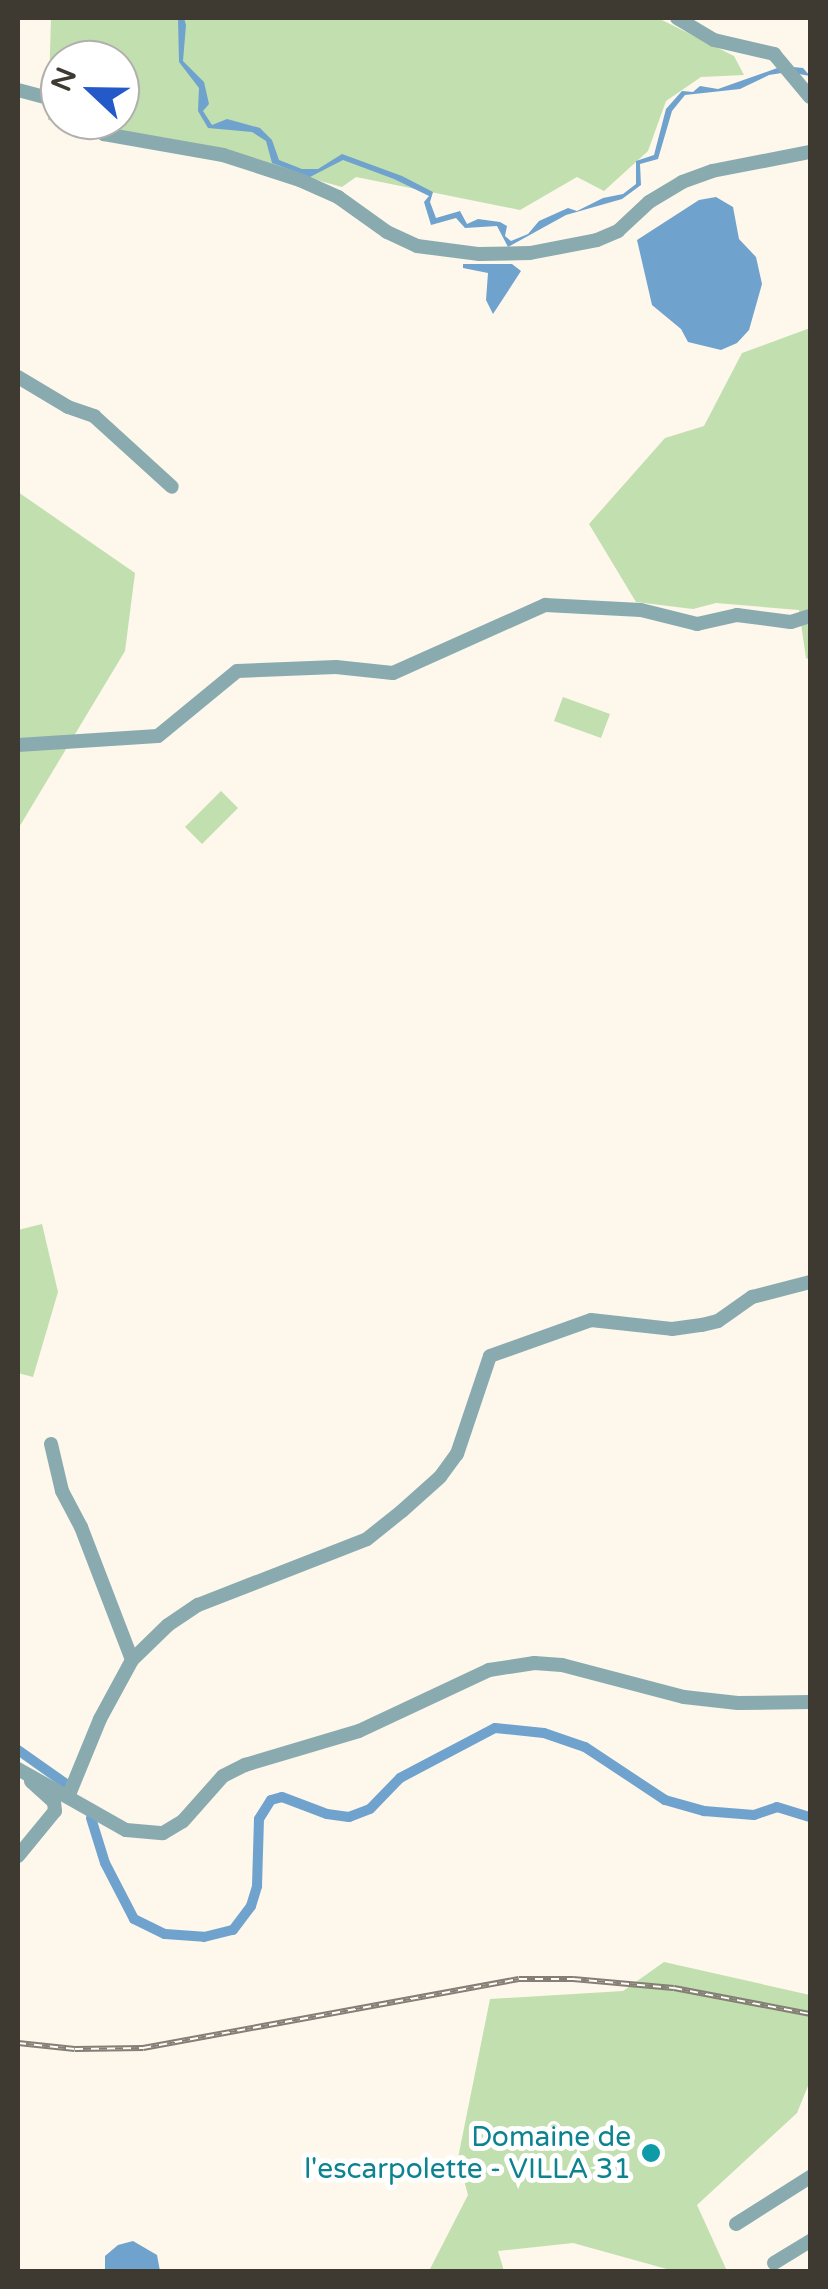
<!DOCTYPE html>
<html>
<head>
<meta charset="utf-8">
<style>
  body { margin:0 }
  #map { position:relative; width:828px; height:2289px; overflow:hidden; background:#fef7eb; font-family:"Varela Round",sans-serif }
  div>[style] { position:absolute }
  [style*='--x'] { left:calc(var(--x)*1px); top:calc(var(--y)*1px); width:calc(var(--w)*1px); rotate:calc(var(--a)*1deg) }
  .green>* { inset:0; background:#c2dfaf }
  .water>* { inset:0; background:#70a2ce }
  .canal>* { height:10px; margin:-5px; padding:0 5px; transform-origin:5px; border-radius:5px; background:#70a2ce }
  .minor>* { height:14px; margin:-7px; padding:0 7px; transform-origin:7px; border-radius:7px; background:#89abaf }
  .rail>* { height:6px; margin-top:-3px; transform-origin:0; background:repeating-linear-gradient(90deg,#fff 0 8px,#847e74 0 16px); box-sizing:border-box; border-block:2px solid #847e74 }
  .dots>* { width:28px; height:28px; translate:-50% -50%; box-sizing:border-box; border:5px solid #fff; border-radius:50% }
  span { translate:-50% -50%; white-space:nowrap; text-align:center; line-height:1.15; -webkit-text-stroke:10px #fff; paint-order:stroke }
  .culture-label { font-size:28px; color:#0d838f }
  .right { translate:-100% -50%; text-align:right }
  .frame { position:absolute; inset:0; border:20px solid #3e3931; pointer-events:none }
  .north { position:absolute; left:40px; top:40px; width:100px; height:100px; box-sizing:border-box; background:#fff; border:2px solid #b2b0ad; border-radius:50%; rotate:292deg; font-size:28px; font-weight:700; line-height:40px; text-align:center; color:#3e3931 }
  .north::after { content:''; display:block; margin:auto; width:35px; height:45px; background:#245ac8; clip-path:polygon(50% 0,100% 100%,50% 72%,0 100%) }
</style>
</head>
<body>
<div id="map">
  <div class="green">
    <i style="clip-path:polygon(evenodd,51px 18px,658px 18px,734px 56px,744px 75px,701px 77px,666px 101px,648px 151px,604px 191px,577px 177px,520px 210px,356px 177px,342px 187px,166px 138px,48px 120px,51px 18px,60px 60px,120px 60px,120px 120px,60px 120px,60px 60px)"></i>
    <i style="clip-path:polygon(810px 328px,810px 660px,806px 658px,799px 610px,716px 603px,693px 609px,636px 602px,589px 524px,665px 438px,704px 426px,742px 353px)"></i>
    <i style="clip-path:polygon(18px 492px,135px 573px,125px 651px,18px 829px)"></i>
    <i style="clip-path:polygon(563px 697px,610px 714px,601px 738px,554px 721px)"></i>
    <i style="clip-path:polygon(221px 791px,238px 808px,202px 844px,185px 827px)"></i>
    <i style="clip-path:polygon(42px 1224px,58px 1292px,33px 1377px,18px 1373px,18px 1230px)"></i>
    <i style="clip-path:polygon(664px 1962px,810px 1995px,810px 2081px,797px 2113px,697px 2205px,727px 2271px,674px 2271px,573px 2243px,498px 2251px,504px 2271px,429px 2271px,468px 2195px,458px 2158px,490px 1999px,623px 1991px)"></i>
  </div>
  <div class="water">
    <i style="clip-path:polygon(178px 18px,184px 18px,186px 25px,183px 61px,204px 82px,209px 104px,203px 111px,212px 125px,227px 119px,260px 128px,272px 140px,279px 160px,302px 169px,318px 169px,342px 154px,402px 176px,433px 192px,430px 202px,436px 218px,460px 211px,467px 224px,478px 219px,500px 222px,507px 226px,505px 236px,511px 241px,528px 234px,539px 221px,568px 208px,577px 211px,603px 198px,623px 194px,636px 184px,636px 161px,654px 155px,666px 109px,682px 91px,693px 92px,700px 86px,718px 89px,783px 66px,803px 68px,810px 76px,788px 72px,769px 75px,740px 89px,685px 95px,672px 111px,658px 159px,640px 164px,641px 185px,622px 199px,566px 215px,508px 247px,497px 226px,465px 228px,456px 218px,431px 225px,424px 202px,429px 196px,394px 179px,343px 160px,310px 177px,272px 163px,266px 141px,252px 132px,208px 128px,198px 111px,199px 88px,179px 62px)"></i>
    <i style="clip-path:polygon(716px 197px,733px 207px,739px 239px,756px 257px,762px 284px,749px 330px,737px 343px,721px 350px,688px 342px,681px 329px,652px 305px,637px 240px,699px 200px)"></i>
    <i style="clip-path:polygon(463px 264px,512px 264px,521px 271px,493px 314px,486px 300px,488px 273px,463px 268px)"></i>
    <i style="clip-path:polygon(133px 2241px,157px 2255px,160px 2271px,105px 2271px,105px 2256px,118px 2245px)"></i>
  </div>
  <div class="canal">
    <i style="--x:18;--y:1750;--w:62;--a:35.2"></i>
    <i style="--x:91;--y:1818;--w:47;--a:72.7"></i>
    <i style="--x:105;--y:1863;--w:63;--a:62.6"></i>
    <i style="--x:134;--y:1919;--w:34;--a:26"></i>
    <i style="--x:165;--y:1934;--w:39;--a:4"></i>
    <i style="--x:204;--y:1937;--w:30;--a:-14"></i>
    <i style="--x:233;--y:1930;--w:30;--a:-53"></i>
    <i style="--x:251;--y:1906;--w:21;--a:-73"></i>
    <i style="--x:257;--y:1886;--w:67;--a:-88.3"></i>
    <i style="--x:259;--y:1819;--w:22;--a:-58"></i>
    <i style="--x:271;--y:1800;--w:11;--a:-15"></i>
    <i style="--x:282;--y:1797;--w:48;--a:20.7"></i>
    <i style="--x:327;--y:1814;--w:22;--a:8"></i>
    <i style="--x:349;--y:1817;--w:22;--a:-21"></i>
    <i style="--x:370;--y:1809;--w:43;--a:-45.9"></i>
    <i style="--x:400;--y:1778;--w:107;--a:-27.8"></i>
    <i style="--x:495;--y:1728;--w:49;--a:5.8"></i>
    <i style="--x:544;--y:1733;--w:43;--a:18.9"></i>
    <i style="--x:585;--y:1747;--w:96;--a:33.5"></i>
    <i style="--x:665;--y:1800;--w:41;--a:15.8"></i>
    <i style="--x:704;--y:1811;--w:50;--a:4.6"></i>
    <i style="--x:754;--y:1815;--w:24;--a:-19"></i>
    <i style="--x:777;--y:1807;--w:34;--a:17"></i>
  </div>
  <div class="minor">
    <i style="--x:677;--y:18;--w:43;--a:30.7"></i>
    <i style="--x:714;--y:40;--w:62;--a:13.1"></i>
    <i style="--x:774;--y:54;--w:56;--a:50.1"></i>
    <i style="--x:18;--y:90;--w:43;--a:14.7"></i>
    <i style="--x:89;--y:120;--w:21;--a:43"></i>
    <i style="--x:104;--y:134;--w:121;--a:10"></i>
    <i style="--x:223;--y:155;--w:81;--a:18"></i>
    <i style="--x:300;--y:180;--w:42;--a:24.1"></i>
    <i style="--x:338;--y:197;--w:60;--a:35.5"></i>
    <i style="--x:387;--y:232;--w:33;--a:25"></i>
    <i style="--x:417;--y:246;--w:63;--a:7.4"></i>
    <i style="--x:479;--y:254;--w:51;--a:-1.1"></i>
    <i style="--x:530;--y:253;--w:68;--a:-11"></i>
    <i style="--x:597;--y:240;--w:23;--a:-23"></i>
    <i style="--x:618;--y:231;--w:42;--a:-43.1"></i>
    <i style="--x:649;--y:202;--w:39;--a:-31"></i>
    <i style="--x:682;--y:182;--w:32;--a:-20"></i>
    <i style="--x:712;--y:171;--w:100;--a:-11"></i>
    <i style="--x:18;--y:377;--w:58;--a:31"></i>
    <i style="--x:68;--y:407;--w:28;--a:19"></i>
    <i style="--x:94;--y:416;--w:105;--a:42.3"></i>
    <i style="--x:18;--y:745;--w:140;--a:-3.7"></i>
    <i style="--x:158;--y:736;--w:102;--a:-39.4"></i>
    <i style="--x:237;--y:671;--w:99;--a:-2.3"></i>
    <i style="--x:336;--y:667;--w:57;--a:6"></i>
    <i style="--x:393;--y:673;--w:167;--a:-24.1"></i>
    <i style="--x:545;--y:605;--w:96;--a:3"></i>
    <i style="--x:641;--y:610;--w:58;--a:14"></i>
    <i style="--x:697;--y:624;--w:41;--a:-12.7"></i>
    <i style="--x:737;--y:615;--w:54;--a:7.4"></i>
    <i style="--x:791;--y:622;--w:20;--a:-18"></i>
    <i style="--x:51;--y:1444;--w:48;--a:76.8"></i>
    <i style="--x:62;--y:1491;--w:41;--a:62.2"></i>
    <i style="--x:81;--y:1527;--w:142;--a:69"></i>
    <i style="--x:18;--y:1769;--w:124;--a:29.5"></i>
    <i style="--x:126;--y:1830;--w:37;--a:5"></i>
    <i style="--x:163;--y:1833;--w:23;--a:-31"></i>
    <i style="--x:183;--y:1821;--w:60;--a:-48.4"></i>
    <i style="--x:223;--y:1776;--w:25;--a:-27"></i>
    <i style="--x:245;--y:1765;--w:119;--a:-16.6"></i>
    <i style="--x:359;--y:1731;--w:144;--a:-25.1"></i>
    <i style="--x:489;--y:1670;--w:46;--a:-8.8"></i>
    <i style="--x:534;--y:1663;--w:28;--a:4"></i>
    <i style="--x:562;--y:1665;--w:126;--a:14.7"></i>
    <i style="--x:684;--y:1697;--w:54;--a:6.3"></i>
    <i style="--x:738;--y:1703;--w:72;--a:-0.8"></i>
    <i style="--x:68;--y:1797;--w:84;--a:-67.7"></i>
    <i style="--x:100;--y:1719;--w:67;--a:-61.5"></i>
    <i style="--x:132;--y:1660;--w:50;--a:-44.2"></i>
    <i style="--x:168;--y:1625;--w:36;--a:-34"></i>
    <i style="--x:198;--y:1605;--w:181;--a:-21.3"></i>
    <i style="--x:367;--y:1539;--w:45;--a:-38.7"></i>
    <i style="--x:402;--y:1511;--w:51;--a:-41.8"></i>
    <i style="--x:440;--y:1477;--w:29;--a:-54"></i>
    <i style="--x:457;--y:1454;--w:103;--a:-71.4"></i>
    <i style="--x:490;--y:1356;--w:107;--a:-19.6"></i>
    <i style="--x:591;--y:1320;--w:81;--a:6.3"></i>
    <i style="--x:672;--y:1329;--w:30;--a:-8"></i>
    <i style="--x:702;--y:1325;--w:16;--a:-14"></i>
    <i style="--x:718;--y:1321;--w:42;--a:-35.2"></i>
    <i style="--x:752;--y:1297;--w:60;--a:-14.5"></i>
    <i style="--x:18;--y:1856;--w:58;--a:-50.6"></i>
    <i style="--x:55;--y:1811;--w:9;--a:-96"></i>
    <i style="--x:54;--y:1802;--w:31;--a:-138"></i>
    <i style="--x:736;--y:2224;--w:88;--a:-32.4"></i>
    <i style="--x:774;--y:2263;--w:42;--a:-31.4"></i>
  </div>
  <div class="rail">
    <i style="--x:18;--y:2043;--w:57;--a:6"></i>
    <i style="--x:75;--y:2049;--w:68;--a:-0.8"></i>
    <i style="--x:143;--y:2048;--w:382;--a:-10.4"></i>
    <i style="--x:519;--y:1979;--w:54;--a:0"></i>
    <i style="--x:573;--y:1979;--w:101;--a:5.1"></i>
    <i style="--x:674;--y:1988;--w:138;--a:10.8"></i>
  </div>
  <div class="dots">
    <i style="left:651px;top:2153px;background:#0f9aa8"></i>
  </div>
  <div class="culture-label">
    <span class="right" style="left:631px;top:2153px">Domaine de<br>l'escarpolette - VILLA 31</span>
  </div>
  <div class="frame"></div>
  <div class="north">N</div>
</div>
</body>
</html>
